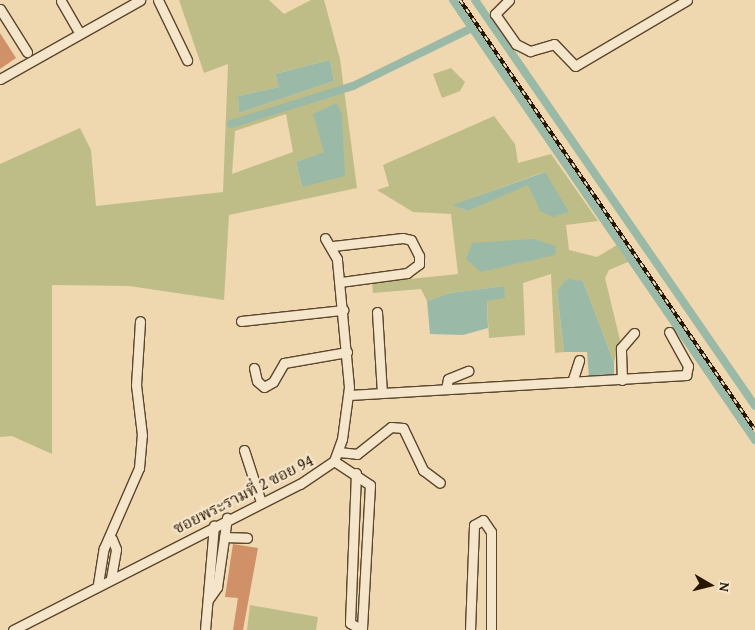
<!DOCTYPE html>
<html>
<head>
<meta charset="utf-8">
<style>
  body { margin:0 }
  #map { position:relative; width:755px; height:630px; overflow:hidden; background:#efd7af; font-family:"Gentium Book Plus","Noto Serif Thai",serif }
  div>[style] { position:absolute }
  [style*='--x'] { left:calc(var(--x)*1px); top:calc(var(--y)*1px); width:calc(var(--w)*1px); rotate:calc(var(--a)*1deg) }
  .green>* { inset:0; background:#bfbd87 }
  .water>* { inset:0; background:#9abaa7 }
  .canal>* { height:8px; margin:-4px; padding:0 4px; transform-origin:4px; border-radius:4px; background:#9abaa7 }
  .building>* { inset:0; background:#d19168 }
  .roads { filter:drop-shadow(1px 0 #5a462c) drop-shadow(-1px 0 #5a462c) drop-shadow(0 1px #5a462c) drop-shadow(0 -1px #5a462c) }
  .minor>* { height:9px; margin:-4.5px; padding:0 4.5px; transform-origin:4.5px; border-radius:4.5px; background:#f5e5cb }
  .rail>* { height:4px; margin-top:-2px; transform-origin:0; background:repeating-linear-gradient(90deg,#f5e5cb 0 5.5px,#291601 0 11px); box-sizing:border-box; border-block:1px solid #291601 }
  span { translate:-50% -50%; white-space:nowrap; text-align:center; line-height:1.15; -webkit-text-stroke:4.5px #f5e5cb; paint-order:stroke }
  .street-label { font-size:16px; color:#291601 }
  .north { position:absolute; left:685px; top:560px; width:50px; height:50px; -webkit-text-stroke:4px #f5e5cb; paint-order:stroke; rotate:98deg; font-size:14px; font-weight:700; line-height:20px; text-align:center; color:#291601 }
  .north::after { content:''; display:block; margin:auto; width:18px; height:22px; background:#291601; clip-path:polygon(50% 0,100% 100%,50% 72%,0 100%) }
</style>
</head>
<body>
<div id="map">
  <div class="green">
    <i style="clip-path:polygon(evenodd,179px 0,269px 0,284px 14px,311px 0,324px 0,340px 59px,357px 188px,229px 215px,224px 300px,129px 286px,52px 285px,52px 454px,12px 436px,0 437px,0 164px,80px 128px,91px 150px,96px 206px,223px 192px,228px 64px,204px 73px,179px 0,330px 60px,334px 81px,239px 113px,238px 96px,279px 87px,275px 74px,330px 60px,179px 0,286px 114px,293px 152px,232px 174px,235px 131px,286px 114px,179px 0,325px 152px,302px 187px,296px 162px,325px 152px)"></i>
    <i style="clip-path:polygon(451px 68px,465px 82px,460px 91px,442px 98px,433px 74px)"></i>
    <i style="clip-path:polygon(evenodd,494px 116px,515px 144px,518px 163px,551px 154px,598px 221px,566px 225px,569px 250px,597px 257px,617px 245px,628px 262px,609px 270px,605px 278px,620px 340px,614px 363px,583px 281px,557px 291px,564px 352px,555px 353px,551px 274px,523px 283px,525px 335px,489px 338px,487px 301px,504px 286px,450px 293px,427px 301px,421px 289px,373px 293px,372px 283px,458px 274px,451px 214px,413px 212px,377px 190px,389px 186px,383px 165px,494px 116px,544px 172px,528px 184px,468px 211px,453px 205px,544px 172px)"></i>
    <i style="clip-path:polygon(250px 605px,318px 617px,316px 630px,247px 630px)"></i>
  </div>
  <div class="water">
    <i style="clip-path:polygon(330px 60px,334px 81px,239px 113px,238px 96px,279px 87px,275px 74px)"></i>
    <i style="clip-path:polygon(337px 103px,342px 114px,345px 176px,302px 187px,296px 162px,324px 152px,313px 114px)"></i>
    <i style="clip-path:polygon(545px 172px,569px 212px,553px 217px,540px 211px,528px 185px,468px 211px,452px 205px)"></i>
    <i style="clip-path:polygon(534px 239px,556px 246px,555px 255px,481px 272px,466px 259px,472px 243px)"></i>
    <i style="clip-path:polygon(567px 279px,583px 281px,614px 363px,614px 377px,589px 377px,587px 352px,564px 352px,557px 291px)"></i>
    <i style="clip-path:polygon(504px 286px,505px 298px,487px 301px,488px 328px,463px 335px,430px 334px,427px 301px,450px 293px)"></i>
  </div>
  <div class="canal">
    <i style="--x:453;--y:0;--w:534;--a:55.54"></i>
    <i style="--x:475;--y:0;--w:493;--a:55.4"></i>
    <i style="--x:231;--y:124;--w:128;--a:-17.3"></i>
    <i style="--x:353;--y:86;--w:132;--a:-26"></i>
  </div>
  <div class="building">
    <i style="clip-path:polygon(0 33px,16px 58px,0 69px)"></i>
    <i style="clip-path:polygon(233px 544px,258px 548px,243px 630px,233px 630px,238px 598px,225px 597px)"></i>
  </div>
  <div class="roads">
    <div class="minor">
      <i style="--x:158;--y:0;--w:67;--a:64.2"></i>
      <i style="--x:509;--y:0;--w:20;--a:135"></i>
      <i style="--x:495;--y:14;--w:37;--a:55"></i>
      <i style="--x:516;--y:44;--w:16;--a:27"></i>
      <i style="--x:530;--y:51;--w:25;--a:-16"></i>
      <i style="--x:554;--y:44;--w:30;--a:46"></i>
      <i style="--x:575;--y:66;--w:130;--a:-30.5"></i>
      <i style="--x:61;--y:1;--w:36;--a:60"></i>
      <i style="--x:0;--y:9;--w:51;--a:57.9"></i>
      <i style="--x:0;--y:79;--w:161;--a:-29.4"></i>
      <i style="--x:333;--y:246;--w:70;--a:-6.5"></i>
      <i style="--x:403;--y:238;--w:8;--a:14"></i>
      <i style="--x:411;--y:240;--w:18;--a:63"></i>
      <i style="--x:419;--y:256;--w:8;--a:90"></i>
      <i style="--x:419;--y:264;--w:15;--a:143"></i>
      <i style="--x:407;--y:273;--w:68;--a:172.3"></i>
      <i style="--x:377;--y:312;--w:81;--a:86.5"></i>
      <i style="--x:241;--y:321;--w:103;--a:-6.2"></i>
      <i style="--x:254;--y:368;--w:13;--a:77"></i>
      <i style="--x:257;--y:381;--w:9;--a:41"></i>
      <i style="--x:264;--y:387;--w:10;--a:-29"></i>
      <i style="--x:273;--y:382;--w:22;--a:-60"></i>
      <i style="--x:284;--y:363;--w:64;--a:-9.9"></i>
      <i style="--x:622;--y:380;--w:32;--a:-92"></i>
      <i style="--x:621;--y:348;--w:20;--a:-49"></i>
      <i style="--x:572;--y:382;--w:23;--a:-72"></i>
      <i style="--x:446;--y:389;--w:10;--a:-79"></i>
      <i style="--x:448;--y:379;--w:22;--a:-22"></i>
      <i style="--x:349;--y:395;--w:338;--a:-3.4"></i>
      <i style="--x:686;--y:375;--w:9;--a:-77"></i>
      <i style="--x:688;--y:366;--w:39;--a:-119"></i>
      <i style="--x:244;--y:450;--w:55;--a:71.9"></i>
      <i style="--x:339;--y:452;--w:18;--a:6"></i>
      <i style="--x:357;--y:454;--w:43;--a:-38.5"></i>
      <i style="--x:391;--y:427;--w:12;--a:5"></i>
      <i style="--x:403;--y:428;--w:47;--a:64.5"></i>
      <i style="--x:423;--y:470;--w:21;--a:37"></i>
      <i style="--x:334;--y:461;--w:43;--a:33.7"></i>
      <i style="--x:370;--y:485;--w:145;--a:93.2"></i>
      <i style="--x:356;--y:473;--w:150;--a:92.3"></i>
      <i style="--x:350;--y:623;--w:14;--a:30"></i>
      <i style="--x:224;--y:537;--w:23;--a:2"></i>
      <i style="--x:111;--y:578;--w:29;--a:-80"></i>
      <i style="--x:116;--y:549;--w:11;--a:-112"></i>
      <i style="--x:98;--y:584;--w:36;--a:-81"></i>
      <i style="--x:104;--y:548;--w:87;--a:-66.4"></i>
      <i style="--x:139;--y:468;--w:33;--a:-85"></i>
      <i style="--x:142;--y:435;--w:50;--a:-96.8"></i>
      <i style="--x:136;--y:385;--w:64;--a:-86.4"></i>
      <i style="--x:208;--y:600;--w:16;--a:-55"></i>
      <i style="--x:217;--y:587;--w:70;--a:-81.8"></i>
      <i style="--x:13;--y:630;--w:322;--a:-27"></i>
      <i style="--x:300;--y:484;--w:41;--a:-34.1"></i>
      <i style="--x:334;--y:461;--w:23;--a:-70"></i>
      <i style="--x:342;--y:439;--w:52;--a:-82.3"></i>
      <i style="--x:349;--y:387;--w:129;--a:-95.4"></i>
      <i style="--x:337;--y:259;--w:24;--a:-120"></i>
      <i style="--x:205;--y:630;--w:105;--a:-85.1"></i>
      <i style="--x:470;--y:630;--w:105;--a:-87.8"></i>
      <i style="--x:474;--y:525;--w:10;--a:-29"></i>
      <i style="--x:483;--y:520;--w:14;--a:56"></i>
      <i style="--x:491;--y:532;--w:98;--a:90"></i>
    </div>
  </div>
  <div class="rail">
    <i style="--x:460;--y:0;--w:521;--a:55.55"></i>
  </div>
  <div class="street-label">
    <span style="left:243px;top:494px;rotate:-27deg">ซอยพระรามที่ 2 ซอย 94</span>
  </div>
  <div class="north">N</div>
</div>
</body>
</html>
